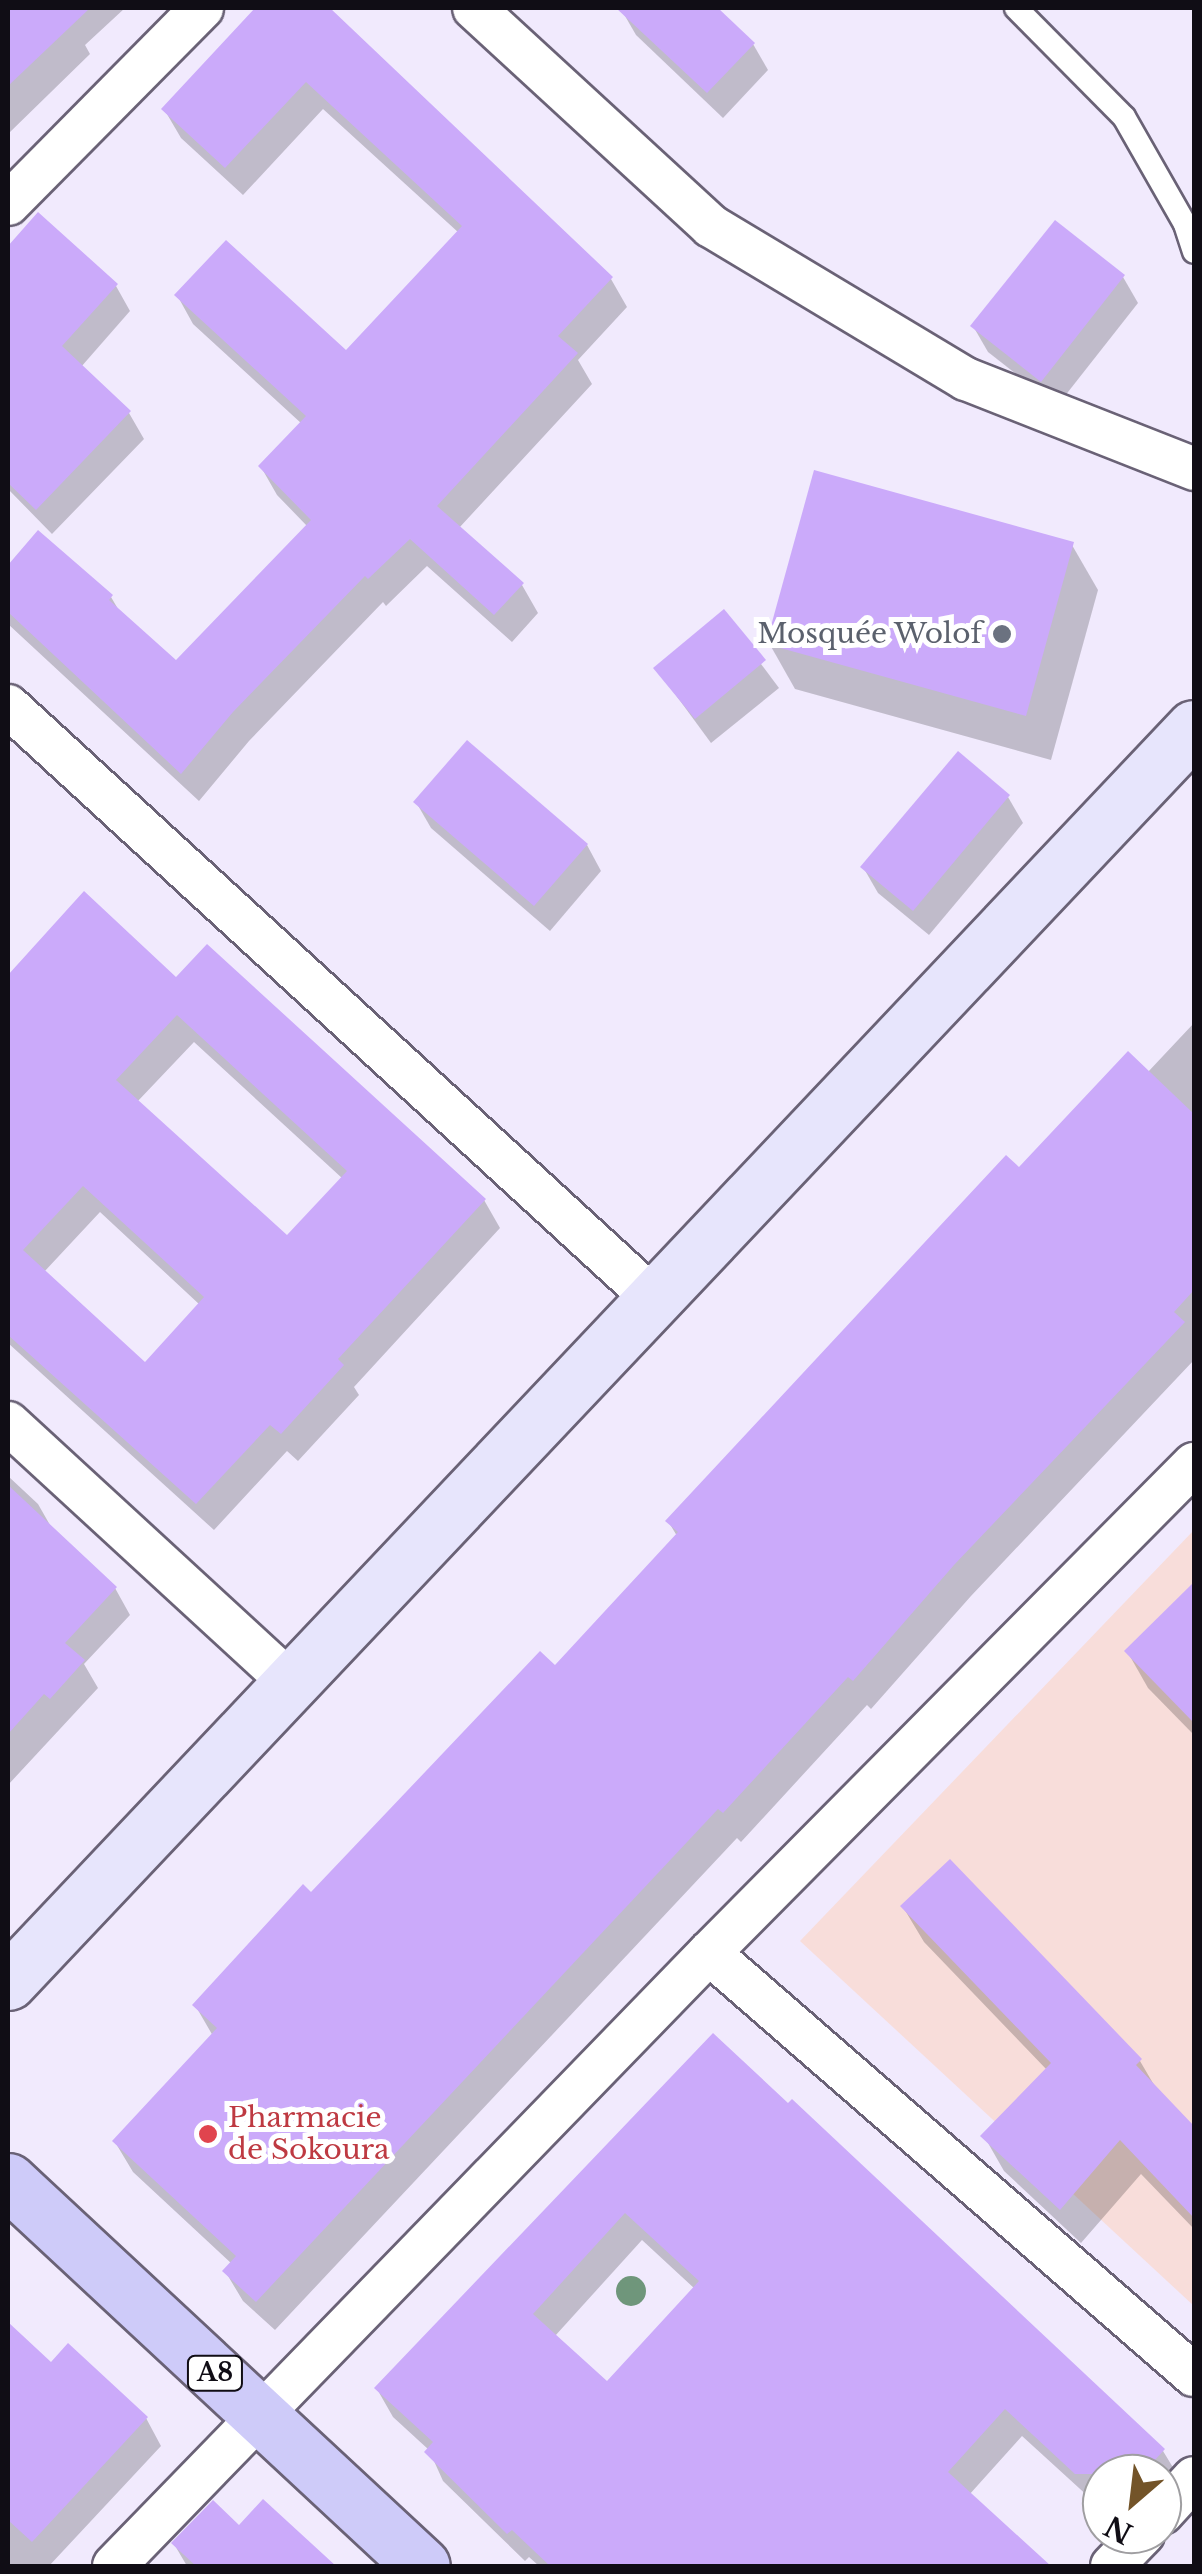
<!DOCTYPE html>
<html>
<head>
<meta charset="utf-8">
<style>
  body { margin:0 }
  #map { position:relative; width:1202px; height:2574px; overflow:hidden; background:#f1eafd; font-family:"Libre Baskerville",serif }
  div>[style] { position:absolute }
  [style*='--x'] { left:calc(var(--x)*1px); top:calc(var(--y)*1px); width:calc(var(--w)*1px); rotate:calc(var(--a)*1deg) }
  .education>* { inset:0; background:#f8ddda }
  .shadow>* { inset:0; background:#0003 }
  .building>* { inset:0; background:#cbaafa }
  .roads { filter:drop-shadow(2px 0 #6a6276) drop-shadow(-2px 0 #6a6276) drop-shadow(0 2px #6a6276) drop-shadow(0 -2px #6a6276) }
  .lane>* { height:22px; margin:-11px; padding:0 11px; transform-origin:11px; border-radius:11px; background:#fff }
  .street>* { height:42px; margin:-21px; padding:0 21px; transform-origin:21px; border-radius:21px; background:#fff }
  .secondary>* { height:55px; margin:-27.5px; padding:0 27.5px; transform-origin:27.5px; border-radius:27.5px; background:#e7e5fc }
  .primary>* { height:55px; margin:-27.5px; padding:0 27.5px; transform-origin:27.5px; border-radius:27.5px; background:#cecbf9 }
  .trees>* { width:30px; height:30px; margin:-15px; border-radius:50%; background:#6f967b }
  .dots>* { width:28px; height:28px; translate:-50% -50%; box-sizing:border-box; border:5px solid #fff; border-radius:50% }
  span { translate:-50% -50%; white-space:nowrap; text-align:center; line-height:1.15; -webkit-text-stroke:10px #fff; paint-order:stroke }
  .shield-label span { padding:2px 8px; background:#fff; border:2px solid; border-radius:8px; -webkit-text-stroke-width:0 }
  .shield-label { font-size:25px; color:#100d15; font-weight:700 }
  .worship-label { font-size:28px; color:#5b616d }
  .right { translate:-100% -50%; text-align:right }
  .health-label { font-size:28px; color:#be3a42 }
  .left { translate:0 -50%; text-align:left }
  .frame { position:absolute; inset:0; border:10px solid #100d15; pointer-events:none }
  .north { position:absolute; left:1082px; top:2454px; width:100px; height:100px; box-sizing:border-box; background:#fff; border:2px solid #9f9ea1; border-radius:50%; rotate:208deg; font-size:28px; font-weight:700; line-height:40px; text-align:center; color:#100d15 }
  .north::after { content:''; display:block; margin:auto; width:35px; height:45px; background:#735429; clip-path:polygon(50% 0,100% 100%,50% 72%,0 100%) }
</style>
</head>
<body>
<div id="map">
  <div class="education">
    <i style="clip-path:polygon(1194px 1530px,1194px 2306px,800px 1941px)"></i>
  </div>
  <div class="shadow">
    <i style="clip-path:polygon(8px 8px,125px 8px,85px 45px,90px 54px,8px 134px)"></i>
    <i style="clip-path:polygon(259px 8px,325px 8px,611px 279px,627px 307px,578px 360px,592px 384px,459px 528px,522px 585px,538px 613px,512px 642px,427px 566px,386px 606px,383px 602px,249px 741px,199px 801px,8px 624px,8px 569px,39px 534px,111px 597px,121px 614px,176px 663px,308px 527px,277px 495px,261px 467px,302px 424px,193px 324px,177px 295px,346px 353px,459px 233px,323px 109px,243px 195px,181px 138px,164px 109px)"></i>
    <i style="clip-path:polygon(714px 8px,753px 44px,768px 70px,723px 118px,636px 35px,621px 9px)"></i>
    <i style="clip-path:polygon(38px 216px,116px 286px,130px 311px,81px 367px,129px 413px,144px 439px,52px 534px,8px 489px,8px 320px,18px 310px,8px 301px,8px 249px)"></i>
    <i style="clip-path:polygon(1055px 223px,1123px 277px,1138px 303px,1057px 406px,988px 352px,973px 326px)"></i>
    <i style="clip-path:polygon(1072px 545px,1098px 590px,1051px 760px,795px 689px,769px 643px)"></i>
    <i style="clip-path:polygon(723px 613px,779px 688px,711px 743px,656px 668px)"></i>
    <i style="clip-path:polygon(1008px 797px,1023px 823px,929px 935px,878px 893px,863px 867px)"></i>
    <i style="clip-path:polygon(416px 802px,587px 845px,601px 871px,550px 931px,431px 828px)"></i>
    <i style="clip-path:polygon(evenodd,84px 895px,177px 980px,484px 1200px,500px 1228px,354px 1387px,359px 1395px,298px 1461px,287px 1451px,214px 1530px,8px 1343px,8px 977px,84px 895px,194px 1042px,343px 1179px,288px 1239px,137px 1102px,194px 1042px,84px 895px,100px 1212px,200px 1305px,145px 1366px,44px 1272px,100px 1212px)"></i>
    <i style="clip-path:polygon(1194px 1023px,1194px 1360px,971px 1596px,871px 1709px,867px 1705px,741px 1842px,737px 1838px,275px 2330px,243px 2301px,225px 2271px,232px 2264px,133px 2172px,115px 2142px,213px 2036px,195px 2005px,555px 1668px,677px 1536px,668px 1521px,1019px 1171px,1147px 1073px)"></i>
    <i style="clip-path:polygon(8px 1476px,38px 1504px,54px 1532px,115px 1588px,130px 1615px,84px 1664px,98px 1688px,8px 1785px)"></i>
    <i style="clip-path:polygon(1183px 1597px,1194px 1609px,1194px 1735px,1148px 1688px,1127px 1651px)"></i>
    <i style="clip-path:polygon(903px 1907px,1140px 2061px,1157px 2090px,1194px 2129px,1194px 2229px,1141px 2174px,1081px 2243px,1004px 2171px,984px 2136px,1047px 2070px,924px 1942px)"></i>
    <i style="clip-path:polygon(evenodd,713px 2037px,788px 2106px,792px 2102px,1163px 2451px,1180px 2479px,1162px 2498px,1162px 2474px,1102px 2474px,1102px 2509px,1022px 2436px,969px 2495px,1044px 2566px,539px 2566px,529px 2557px,525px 2561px,443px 2481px,429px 2450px,393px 2417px,377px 2389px,713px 2037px,642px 2240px,695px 2289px,607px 2384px,555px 2336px,642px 2240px)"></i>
    <i style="clip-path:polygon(8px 2326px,51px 2366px,146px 2418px,161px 2446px,49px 2566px,8px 2566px)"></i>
    <i style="clip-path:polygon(263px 2503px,332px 2566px,187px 2566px,174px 2544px,239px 2529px)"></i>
  </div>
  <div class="building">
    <i style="clip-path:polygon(8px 8px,90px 8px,8px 86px)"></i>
    <i style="clip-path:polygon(255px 8px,330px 8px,613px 277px,558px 336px,578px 353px,437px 506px,524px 583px,494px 615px,410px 539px,368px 579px,365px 576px,233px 712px,181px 774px,8px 612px,8px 565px,38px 530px,113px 595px,109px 600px,176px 660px,311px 520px,258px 466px,306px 416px,174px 295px,226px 240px,346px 350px,462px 226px,306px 82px,225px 168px,161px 109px)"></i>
    <i style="clip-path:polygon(616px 8px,718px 8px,755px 43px,707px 93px)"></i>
    <i style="clip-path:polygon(38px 212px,118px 284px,62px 346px,131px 411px,36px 510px,8px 483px,8px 246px)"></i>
    <i style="clip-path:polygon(1055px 220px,1125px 275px,1041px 382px,970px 326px)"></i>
    <i style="clip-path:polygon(814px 470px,1074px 542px,1026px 716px,766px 644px)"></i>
    <i style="clip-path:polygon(724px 609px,766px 660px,695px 719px,653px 668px)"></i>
    <i style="clip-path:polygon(467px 740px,588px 844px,534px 906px,413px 802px)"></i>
    <i style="clip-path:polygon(958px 751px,1010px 795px,913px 911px,860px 867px)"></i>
    <i style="clip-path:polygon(evenodd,84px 891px,176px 977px,207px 944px,486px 1199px,338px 1359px,344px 1365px,281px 1434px,270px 1425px,196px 1504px,8px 1335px,8px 975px,84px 891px,177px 1015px,347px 1171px,287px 1235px,116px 1080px,177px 1015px,84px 891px,83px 1186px,204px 1297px,145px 1362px,23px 1250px,83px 1186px)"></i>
    <i style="clip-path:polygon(1128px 1051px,1194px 1114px,1194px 1290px,1174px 1312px,1185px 1322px,954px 1565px,853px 1681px,848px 1677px,723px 1813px,718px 1809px,256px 2302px,222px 2271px,236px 2256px,112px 2141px,217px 2028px,192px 2005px,303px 1884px,311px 1892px,540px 1651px,555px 1665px,678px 1532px,665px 1521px,1006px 1155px,1019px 1167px)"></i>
    <i style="clip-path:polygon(8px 1485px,117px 1587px,65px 1643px,85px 1660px,50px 1699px,44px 1694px,8px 1734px)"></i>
    <i style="clip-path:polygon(1194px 1582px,1194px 1723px,1124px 1651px)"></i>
    <i style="clip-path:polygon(950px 1859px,1142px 2059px,1136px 2065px,1194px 2126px,1194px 2218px,1120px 2140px,1060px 2210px,980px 2136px,1051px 2063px,900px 1906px)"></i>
    <i style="clip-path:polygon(evenodd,713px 2033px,788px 2103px,792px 2099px,1165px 2449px,1142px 2474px,1075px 2474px,1005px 2409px,948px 2472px,1051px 2566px,550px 2566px,512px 2530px,507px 2534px,424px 2452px,433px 2442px,374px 2388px,713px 2033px,625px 2213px,699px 2281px,607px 2381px,533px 2314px,625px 2213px)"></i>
    <i style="clip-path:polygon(8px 2322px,51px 2362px,68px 2343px,148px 2417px,32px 2542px,8px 2520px)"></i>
    <i style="clip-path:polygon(263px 2499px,336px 2566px,196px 2566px,171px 2543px,213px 2500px,239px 2525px)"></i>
  </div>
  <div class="roads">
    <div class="lane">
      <i style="--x:1016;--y:8;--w:153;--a:45.3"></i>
      <i style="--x:1124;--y:117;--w:123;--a:60.3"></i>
      <i style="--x:1185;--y:224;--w:29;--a:72"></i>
    </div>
    <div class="street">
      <i style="--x:474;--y:8;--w:322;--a:42.6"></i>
      <i style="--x:711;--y:226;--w:297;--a:31"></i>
      <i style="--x:966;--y:379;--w:245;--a:21.5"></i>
      <i style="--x:8;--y:204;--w:276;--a:-45.3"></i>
      <i style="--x:8;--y:706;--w:877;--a:42.55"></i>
      <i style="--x:8;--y:1423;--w:384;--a:42.6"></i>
      <i style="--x:709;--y:1953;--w:643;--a:41.03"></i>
      <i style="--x:1162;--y:2513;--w:47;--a:-47.6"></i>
      <i style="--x:114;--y:2566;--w:854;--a:-45.85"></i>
      <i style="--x:709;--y:1953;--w:689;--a:-45.24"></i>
      <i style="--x:1112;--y:2566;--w:45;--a:-45.9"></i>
    </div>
    <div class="secondary">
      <i style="--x:8;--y:1982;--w:1726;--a:-46.6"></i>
    </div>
    <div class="primary">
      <i style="--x:8;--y:2181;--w:565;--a:42.92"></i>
    </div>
  </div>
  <div class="trees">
    <i style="left:631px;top:2291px"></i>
  </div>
  <div class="dots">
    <i style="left:1002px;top:634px;background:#6b7280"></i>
    <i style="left:208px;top:2134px;background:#e0444e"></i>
  </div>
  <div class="shield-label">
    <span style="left:215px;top:2373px">A8</span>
  </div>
  <div class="worship-label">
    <span class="right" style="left:982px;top:634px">Mosquée Wolof</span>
  </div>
  <div class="health-label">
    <span class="left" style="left:228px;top:2134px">Pharmacie<br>de Sokoura</span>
  </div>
  <div class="frame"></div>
  <div class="north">N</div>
</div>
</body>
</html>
